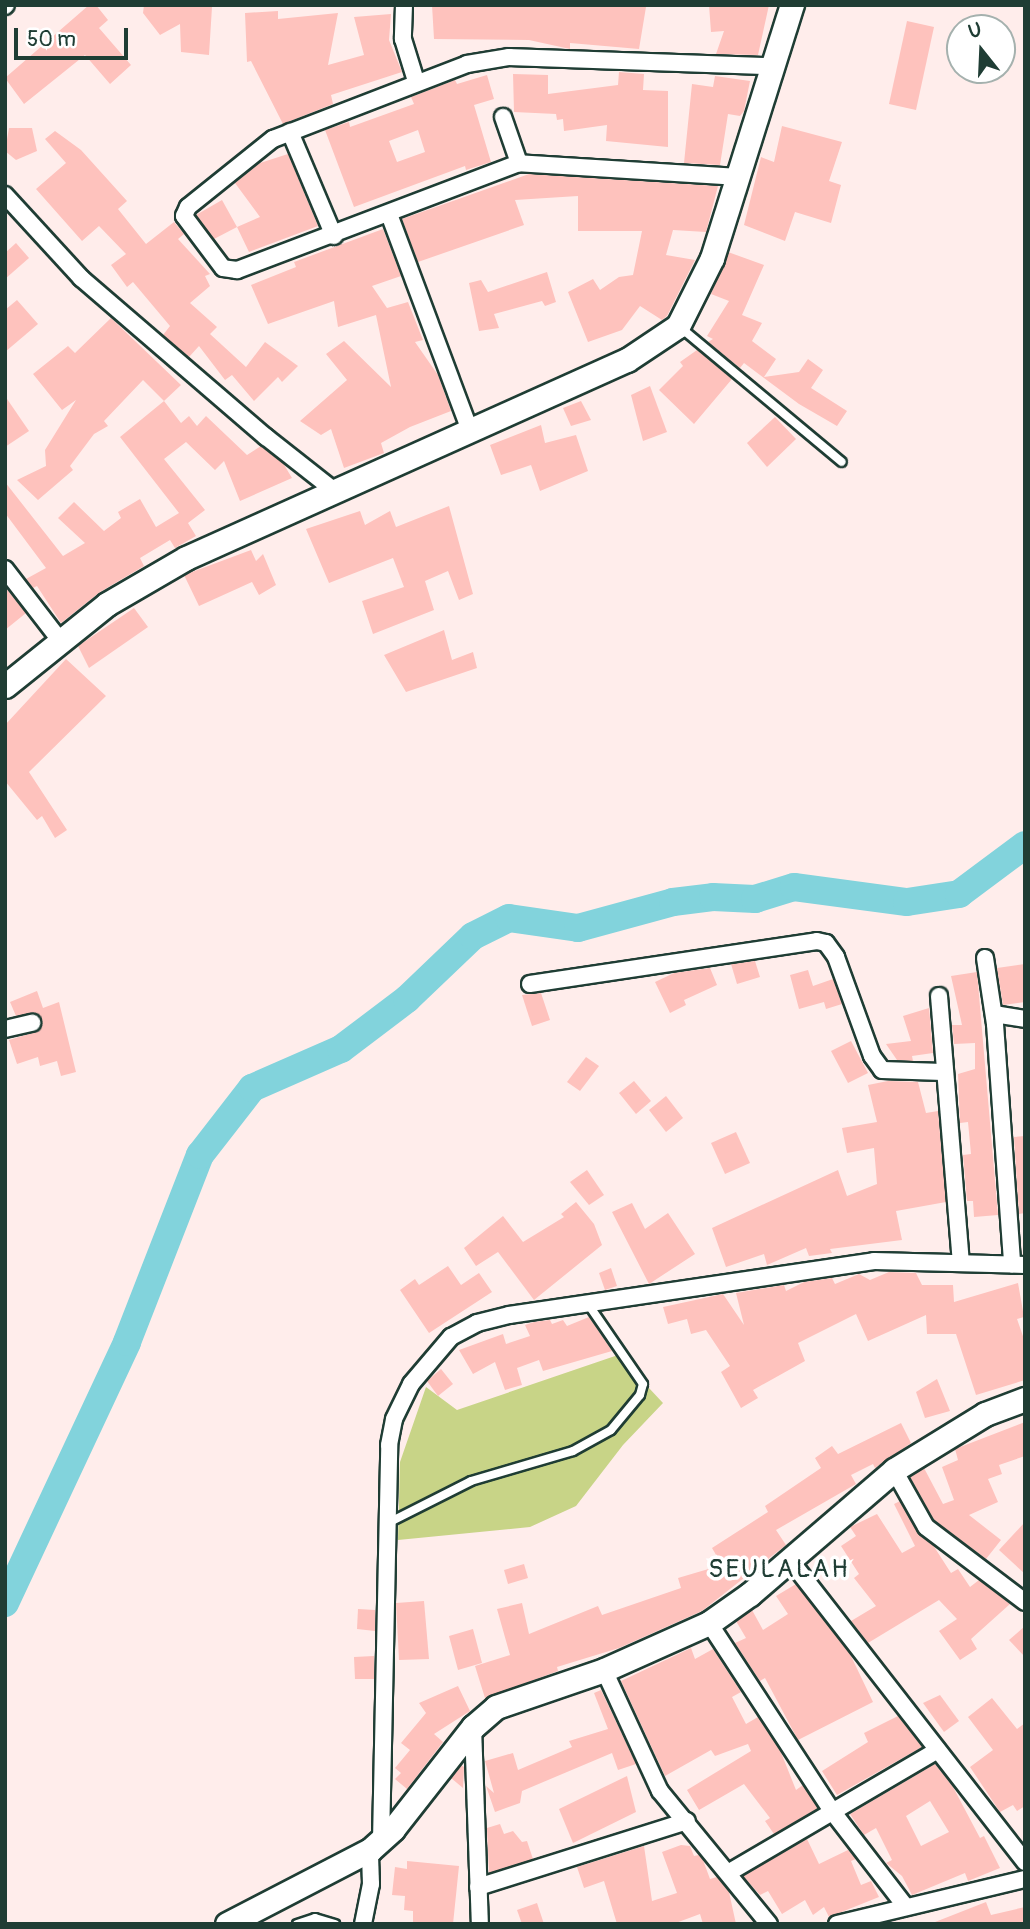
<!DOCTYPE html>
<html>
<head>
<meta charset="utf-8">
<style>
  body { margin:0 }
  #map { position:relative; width:1030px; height:1929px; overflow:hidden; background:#ffedeb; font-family:Pangolin,sans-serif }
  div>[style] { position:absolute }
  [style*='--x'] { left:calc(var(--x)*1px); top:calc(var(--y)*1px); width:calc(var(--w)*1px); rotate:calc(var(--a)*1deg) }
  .green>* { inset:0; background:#c8d487 }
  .river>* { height:28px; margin:-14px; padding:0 14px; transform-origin:14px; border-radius:14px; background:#82d3dc }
  .building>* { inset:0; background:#fec2bd }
  .roads { filter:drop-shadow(2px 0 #1f3d34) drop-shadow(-2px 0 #1f3d34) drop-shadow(0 2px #1f3d34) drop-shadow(0 -2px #1f3d34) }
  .lane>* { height:8px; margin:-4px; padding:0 4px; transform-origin:4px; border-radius:4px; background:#fff }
  .street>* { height:16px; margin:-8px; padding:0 8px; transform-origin:8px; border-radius:8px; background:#fff }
  .secondary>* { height:23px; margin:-11.5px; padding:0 11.5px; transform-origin:11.5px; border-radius:11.5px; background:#fff }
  span { translate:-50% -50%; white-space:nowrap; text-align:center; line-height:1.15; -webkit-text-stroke:7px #fff; paint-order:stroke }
  .quarter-label { font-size:26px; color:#1f3d34; letter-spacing:2px }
  .frame { position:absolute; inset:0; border:7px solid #1f3d34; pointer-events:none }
  .north { position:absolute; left:946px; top:14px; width:70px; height:70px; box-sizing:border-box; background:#fff; border:2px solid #a5b1ae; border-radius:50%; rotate:342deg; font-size:19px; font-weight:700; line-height:28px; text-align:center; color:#1f3d34 }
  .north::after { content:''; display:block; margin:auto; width:24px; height:32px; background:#1f3d34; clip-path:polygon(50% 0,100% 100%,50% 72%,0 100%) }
  .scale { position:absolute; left:14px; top:28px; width:114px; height:32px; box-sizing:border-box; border:4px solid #1f3d34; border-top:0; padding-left:9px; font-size:21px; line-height:24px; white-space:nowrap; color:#1f3d34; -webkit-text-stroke:5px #fff; paint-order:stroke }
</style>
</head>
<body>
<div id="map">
  <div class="green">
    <i style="clip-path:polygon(618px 1355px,663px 1403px,623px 1445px,576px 1506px,530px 1527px,398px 1540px,400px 1462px,426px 1387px,457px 1410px)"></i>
  </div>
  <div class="river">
    <i style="--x:5;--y:1603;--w:288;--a:-64.9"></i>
    <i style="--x:127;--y:1342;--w:201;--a:-68.7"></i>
    <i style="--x:200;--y:1155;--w:85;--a:-52.2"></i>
    <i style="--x:252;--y:1088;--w:97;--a:-23.7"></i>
    <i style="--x:341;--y:1049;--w:83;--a:-37.1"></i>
    <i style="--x:407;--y:999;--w:91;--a:-43.7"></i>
    <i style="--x:473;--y:936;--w:40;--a:-26.6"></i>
    <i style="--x:509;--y:918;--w:70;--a:8.2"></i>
    <i style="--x:578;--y:928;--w:98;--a:-15.3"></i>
    <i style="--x:673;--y:902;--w:40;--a:-7.1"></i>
    <i style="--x:713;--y:897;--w:42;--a:2.7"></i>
    <i style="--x:755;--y:899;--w:41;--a:-17.1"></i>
    <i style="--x:794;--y:887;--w:114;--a:7.6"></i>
    <i style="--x:907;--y:902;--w:53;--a:-8.7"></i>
    <i style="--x:959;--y:894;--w:82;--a:-36.6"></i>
  </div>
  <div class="building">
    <i style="clip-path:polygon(89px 5px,96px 5px,108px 20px,99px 28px,131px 65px,110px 84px,85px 55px,24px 104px,5px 78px)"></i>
    <i style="clip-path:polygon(144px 5px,212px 7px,209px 55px,181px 52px,180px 24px,160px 35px,143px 13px)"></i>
    <i style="clip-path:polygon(432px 5px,598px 5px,646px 7px,639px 49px,570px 43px,570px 49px,529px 40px,434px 39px)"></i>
    <i style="clip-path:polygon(709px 5px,769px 5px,758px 55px,716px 54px,724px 31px,711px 32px)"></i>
    <i style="clip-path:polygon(278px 11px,278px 19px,338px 13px,328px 65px,364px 55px,354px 17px,391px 14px,389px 40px,402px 72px,331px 95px,333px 104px,283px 124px,251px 61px,247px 62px,245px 13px)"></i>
    <i style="clip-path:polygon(907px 21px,934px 27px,916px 110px,889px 104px)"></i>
    <i style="clip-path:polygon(619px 72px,644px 74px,643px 90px,668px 91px,668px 147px,606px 141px,607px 125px,564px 131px,563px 119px,557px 120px,556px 114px,514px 112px,513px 74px,548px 75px,548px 94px,618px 85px)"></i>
    <i style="clip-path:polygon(evenodd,487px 75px,494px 99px,474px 105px,491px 162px,466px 170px,465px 166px,354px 207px,325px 130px,349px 122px,350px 127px,414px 104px,411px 97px,455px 80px,457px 84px,487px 75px,418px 130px,425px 152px,397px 162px,389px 141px,418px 130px)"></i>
    <i style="clip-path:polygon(715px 76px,750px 81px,744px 111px,740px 116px,728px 114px,720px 165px,684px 163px,692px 84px,713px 87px)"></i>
    <i style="clip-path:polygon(782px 126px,842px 142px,829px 181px,841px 185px,831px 223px,795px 212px,785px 241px,744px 225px,761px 157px,774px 162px)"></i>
    <i style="clip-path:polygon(9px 128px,32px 128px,37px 151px,16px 160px,5px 151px)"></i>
    <i style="clip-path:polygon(55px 131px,81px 150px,127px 201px,118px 209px,146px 244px,174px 222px,184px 234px,178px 239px,210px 274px,205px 276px,210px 286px,190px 303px,217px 327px,210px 334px,246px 367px,265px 342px,298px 366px,282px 382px,278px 377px,254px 401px,232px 375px,225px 380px,199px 346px,189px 357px,163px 335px,170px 326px,133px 282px,127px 287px,111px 265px,126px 254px,99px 226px,82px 241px,36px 189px,66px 163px,45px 139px)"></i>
    <i style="clip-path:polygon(288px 154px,318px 226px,249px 252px,237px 227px,260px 217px,235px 183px,260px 163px)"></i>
    <i style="clip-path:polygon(529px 174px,718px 186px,706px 232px,673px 230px,666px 255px,695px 260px,667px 316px,662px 320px,640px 306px,622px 330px,588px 342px,568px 292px,593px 279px,600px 290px,619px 277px,633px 275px,642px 231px,578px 231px,578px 196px,515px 200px,524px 225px,418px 262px,402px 219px)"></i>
    <i style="clip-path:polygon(222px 200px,237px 227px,214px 239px,196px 215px)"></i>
    <i style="clip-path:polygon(383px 229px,401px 276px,372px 286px,387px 308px,408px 302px,423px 340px,415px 342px,438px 375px,451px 411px,410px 427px,381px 443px,384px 453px,344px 468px,331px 429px,321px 435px,300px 421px,347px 380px,326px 354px,344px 341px,391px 387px,376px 315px,338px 327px,334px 301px,268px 324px,251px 285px,296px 267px,294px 262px)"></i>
    <i style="clip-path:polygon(16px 243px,29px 258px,5px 279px,5px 253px)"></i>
    <i style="clip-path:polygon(728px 252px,764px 265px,742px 315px,762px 323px,752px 341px,776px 359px,764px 377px,799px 372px,808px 359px,823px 370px,811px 388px,847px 411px,837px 426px,799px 404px,744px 363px,740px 368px,708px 342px,713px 339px,707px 336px,729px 301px,711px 294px)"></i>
    <i style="clip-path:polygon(547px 272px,556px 302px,545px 306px,542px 301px,494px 314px,499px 328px,479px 331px,469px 283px,481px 280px,488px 292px)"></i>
    <i style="clip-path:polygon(17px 300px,38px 324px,5px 352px,5px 310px)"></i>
    <i style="clip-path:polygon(111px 318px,181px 385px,164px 401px,143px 380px,104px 421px,108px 426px,94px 434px,70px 466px,73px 470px,38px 500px,17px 480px,46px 466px,45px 450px,76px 400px,62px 410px,33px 374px,68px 346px,75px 353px)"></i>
    <i style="clip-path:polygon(697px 350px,732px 379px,694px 424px,659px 390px,683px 366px,680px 362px)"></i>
    <i style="clip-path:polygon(650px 386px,667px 432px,643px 441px,631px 395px)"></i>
    <i style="clip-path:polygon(5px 396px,29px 431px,5px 447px)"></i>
    <i style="clip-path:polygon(164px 401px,181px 423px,189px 416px,197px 426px,206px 416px,247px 455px,261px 446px,283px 463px,292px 478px,240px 501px,224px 461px,215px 470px,186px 442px,164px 459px,205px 510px,188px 523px,196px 536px,175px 548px,170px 540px,140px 558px,144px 566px,100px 592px,61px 623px,37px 586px,33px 588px,26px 579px,46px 568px,5px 513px,5px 482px,63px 556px,85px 543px,58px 518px,74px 502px,104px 531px,121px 518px,118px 512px,140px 499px,156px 527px,179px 513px,120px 437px)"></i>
    <i style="clip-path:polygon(581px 401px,591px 420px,571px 426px,563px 408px)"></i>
    <i style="clip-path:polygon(775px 417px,796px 439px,767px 467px,747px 443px)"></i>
    <i style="clip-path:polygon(541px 425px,545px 443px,576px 435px,588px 471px,540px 491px,531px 465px,501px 475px,490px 445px)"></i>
    <i style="clip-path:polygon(449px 506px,473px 594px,459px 600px,448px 571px,425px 581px,434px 610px,373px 634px,362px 601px,404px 587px,393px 558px,329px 583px,306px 529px,360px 511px,365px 525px,390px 511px,396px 527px)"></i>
    <i style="clip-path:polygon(251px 550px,256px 561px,263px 554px,276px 585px,259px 595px,252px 582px,199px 606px,184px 575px)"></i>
    <i style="clip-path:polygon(5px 587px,26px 613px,5px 630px)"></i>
    <i style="clip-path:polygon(134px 608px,148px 627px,89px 668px,78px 646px)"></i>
    <i style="clip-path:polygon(444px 630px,452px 660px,473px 652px,477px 668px,406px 692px,384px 655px)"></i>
    <i style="clip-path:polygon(66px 659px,106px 696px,29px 772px,67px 830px,55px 838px,42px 816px,37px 820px,5px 781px,5px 725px)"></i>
    <i style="clip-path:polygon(755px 961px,760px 977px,737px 984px,731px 964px)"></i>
    <i style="clip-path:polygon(1025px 964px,1025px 1002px,1003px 1005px,997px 968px)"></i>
    <i style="clip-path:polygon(710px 968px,717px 985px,684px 1000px,686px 1005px,670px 1013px,655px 982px,674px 973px)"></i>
    <i style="clip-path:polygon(808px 970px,813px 986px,833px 979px,842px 1004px,826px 1009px,824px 1002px,799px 1009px,790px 975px)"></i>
    <i style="clip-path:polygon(977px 972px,998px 1215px,974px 1217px,973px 1201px,967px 1201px,963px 1155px,971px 1154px,968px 1122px,960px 1123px,958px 1074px,975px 1069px,975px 1043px,954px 1044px,952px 1025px,962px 1025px,951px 976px)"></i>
    <i style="clip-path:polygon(37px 991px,43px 1008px,59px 1002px,76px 1072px,61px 1076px,57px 1061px,40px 1066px,38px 1057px,17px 1064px,9px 1040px,39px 1031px,42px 1021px,34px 1013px,16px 1016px,10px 1002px)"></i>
    <i style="clip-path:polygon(541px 993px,550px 1020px,532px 1026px,522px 995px)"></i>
    <i style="clip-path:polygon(929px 1008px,933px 1053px,912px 1056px,913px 1061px,897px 1060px,886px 1044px,911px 1041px,903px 1016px)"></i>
    <i style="clip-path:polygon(851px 1041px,868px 1073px,848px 1083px,831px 1051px)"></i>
    <i style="clip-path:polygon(586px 1057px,599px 1066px,580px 1091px,567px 1082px)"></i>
    <i style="clip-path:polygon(634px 1081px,651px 1101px,636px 1114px,619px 1093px)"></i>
    <i style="clip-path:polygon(888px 1081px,918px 1082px,926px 1113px,938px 1111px,946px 1202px,896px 1211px,902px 1240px,830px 1249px,832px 1253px,809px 1256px,806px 1248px,767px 1265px,764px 1254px,726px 1267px,712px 1228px,838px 1170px,847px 1196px,877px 1184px,874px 1148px,847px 1153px,842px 1128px,877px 1122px,868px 1085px)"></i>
    <i style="clip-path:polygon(666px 1096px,683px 1118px,666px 1132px,649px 1110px)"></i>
    <i style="clip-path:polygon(736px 1132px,750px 1163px,725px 1174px,711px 1143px)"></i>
    <i style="clip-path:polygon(1025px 1136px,1025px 1213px,1019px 1214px,1014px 1137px)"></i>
    <i style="clip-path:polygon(587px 1170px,604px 1195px,589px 1205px,570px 1182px)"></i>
    <i style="clip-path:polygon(576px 1202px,594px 1224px,602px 1245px,534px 1300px,498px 1252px,476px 1266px,464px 1248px,503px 1216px,523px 1242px,564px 1217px,561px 1214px)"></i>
    <i style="clip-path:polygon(632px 1203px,645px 1229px,668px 1213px,695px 1254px,649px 1284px,612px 1212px)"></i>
    <i style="clip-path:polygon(448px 1266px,461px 1285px,479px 1273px,492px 1292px,429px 1333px,400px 1290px,415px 1279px,419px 1285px)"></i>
    <i style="clip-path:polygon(611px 1268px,617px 1286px,605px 1290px,599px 1273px)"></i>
    <i style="clip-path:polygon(889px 1272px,916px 1273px,922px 1285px,953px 1285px,954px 1302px,1018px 1283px,1024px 1317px,1017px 1319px,1025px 1342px,1025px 1380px,976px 1395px,956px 1334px,927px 1334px,926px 1315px,868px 1341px,856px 1314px,798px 1343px,805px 1361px,753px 1390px,758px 1398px,741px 1408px,721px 1372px,730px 1366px,706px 1330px,691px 1334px,687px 1319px,668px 1324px,663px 1307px,723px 1294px,744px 1325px,736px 1293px,784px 1285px,786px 1291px,804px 1282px,832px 1278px,835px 1284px,859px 1274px,870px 1280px)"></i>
    <i style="clip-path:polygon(589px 1317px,612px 1351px,543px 1371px,539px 1360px,517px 1368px,522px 1385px,505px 1390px,495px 1362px,473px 1374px,459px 1350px,503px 1334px,506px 1344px,530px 1336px,525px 1325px,534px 1322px,550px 1320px,552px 1324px,563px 1320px,567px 1326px)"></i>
    <i style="clip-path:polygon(441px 1369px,453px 1384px,438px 1396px,427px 1381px)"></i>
    <i style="clip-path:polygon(937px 1379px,950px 1411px,925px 1418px,916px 1392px)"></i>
    <i style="clip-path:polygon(1025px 1422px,1025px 1456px,999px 1465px,1002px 1474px,988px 1479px,998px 1502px,969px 1515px,1001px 1540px,986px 1559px,934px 1520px,910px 1477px,924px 1468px,943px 1504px,954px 1500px,942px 1467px,958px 1460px,955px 1449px)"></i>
    <i style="clip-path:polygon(901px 1423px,911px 1443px,875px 1468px,873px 1464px,851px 1475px,856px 1484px,776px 1530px,786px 1545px,702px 1611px,619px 1648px,557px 1667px,558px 1671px,485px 1698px,475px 1666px,510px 1655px,497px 1609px,522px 1603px,529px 1634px,598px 1606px,602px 1615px,681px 1588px,678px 1578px,722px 1565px,712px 1548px,768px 1512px,765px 1506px,821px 1468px,815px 1458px,832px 1446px,838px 1454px)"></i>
    <i style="clip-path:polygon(900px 1501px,917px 1532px,933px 1545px,951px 1573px,958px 1569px,970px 1587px,979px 1580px,1010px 1604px,971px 1639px,977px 1649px,960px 1660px,939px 1631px,957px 1619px,939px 1600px,868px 1643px,851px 1621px,876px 1606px,854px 1578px,859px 1574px,841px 1546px,856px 1536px,850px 1527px,877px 1514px,902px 1553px,915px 1546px,894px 1504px)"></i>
    <i style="clip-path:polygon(1025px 1522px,1025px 1574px,999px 1550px)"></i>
    <i style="clip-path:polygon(524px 1564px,528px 1578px,508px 1584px,504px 1570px)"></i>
    <i style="clip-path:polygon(796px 1584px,850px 1654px,873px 1702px,798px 1740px,765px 1678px,760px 1681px,735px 1643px,746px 1638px,736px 1621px,752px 1610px,763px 1630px,788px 1614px,776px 1596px)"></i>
    <i style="clip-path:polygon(424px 1601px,429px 1659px,399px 1660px,396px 1603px)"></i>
    <i style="clip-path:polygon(358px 1609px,375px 1610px,375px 1631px,357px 1629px)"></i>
    <i style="clip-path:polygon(1025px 1626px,1025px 1657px,1009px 1640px)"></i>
    <i style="clip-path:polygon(473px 1629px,482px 1663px,458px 1670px,449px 1636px)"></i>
    <i style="clip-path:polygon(691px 1648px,695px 1659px,713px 1649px,741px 1692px,732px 1697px,746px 1724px,758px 1717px,780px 1750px,796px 1790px,803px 1785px,818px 1808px,774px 1834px,765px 1821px,770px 1818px,744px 1784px,699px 1810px,687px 1790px,751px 1751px,748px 1744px,715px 1756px,711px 1750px,665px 1776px,621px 1681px)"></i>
    <i style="clip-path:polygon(374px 1656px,374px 1679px,355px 1679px,354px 1657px)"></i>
    <i style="clip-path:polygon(458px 1686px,470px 1711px,434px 1734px,443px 1742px,407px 1789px,395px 1779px,401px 1773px,395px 1768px,410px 1750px,401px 1743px,426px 1713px,419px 1703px)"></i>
    <i style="clip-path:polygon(601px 1690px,636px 1764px,618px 1770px,612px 1753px,522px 1791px,520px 1803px,495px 1812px,486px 1786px,494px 1793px,485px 1761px,513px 1753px,518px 1770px,572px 1747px,569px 1741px,608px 1729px,594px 1693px)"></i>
    <i style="clip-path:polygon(940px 1695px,959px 1721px,944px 1732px,923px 1703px)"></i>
    <i style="clip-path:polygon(992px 1698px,1017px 1729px,1025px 1723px,1025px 1806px,1017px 1811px,1013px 1805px,1000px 1812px,970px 1767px,993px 1750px,968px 1717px)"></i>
    <i style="clip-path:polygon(898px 1716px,922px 1747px,837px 1795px,822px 1771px,868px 1742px,864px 1733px)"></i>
    <i style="clip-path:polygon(evenodd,935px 1764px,953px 1787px,980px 1838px,984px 1836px,1000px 1868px,968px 1881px,965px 1873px,912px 1895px,902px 1876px,886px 1863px,892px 1860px,876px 1828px,864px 1835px,850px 1814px,935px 1764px,930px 1801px,949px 1832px,921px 1846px,906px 1816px,930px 1801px)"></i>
    <i style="clip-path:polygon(461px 1765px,464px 1767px,463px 1788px,451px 1778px)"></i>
    <i style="clip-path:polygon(627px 1776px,636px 1812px,573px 1843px,559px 1809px)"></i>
    <i style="clip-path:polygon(500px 1824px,504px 1834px,513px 1831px,522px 1842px,527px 1841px,533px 1859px,489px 1873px,487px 1828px)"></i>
    <i style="clip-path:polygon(807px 1839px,819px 1864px,848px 1850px,856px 1859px,851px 1861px,861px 1885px,871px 1881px,879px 1897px,829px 1917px,824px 1907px,813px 1915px,805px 1900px,782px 1914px,768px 1891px,760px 1895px,743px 1876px)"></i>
    <i style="clip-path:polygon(681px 1845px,690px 1846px,694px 1856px,699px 1855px,703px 1860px,710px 1879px,717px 1877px,729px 1892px,736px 1924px,703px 1924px,700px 1914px,673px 1924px,617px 1924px,604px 1881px,584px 1888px,577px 1867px,644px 1846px,652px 1901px,677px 1893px,662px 1852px)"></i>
    <i style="clip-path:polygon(407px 1861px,459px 1866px,453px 1924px,413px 1924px,413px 1911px,404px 1910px,405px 1896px,392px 1895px,395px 1867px,407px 1869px)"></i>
    <i style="clip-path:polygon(986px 1902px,991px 1915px,1025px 1907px,1025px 1924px,930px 1924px)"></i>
    <i style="clip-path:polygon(537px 1903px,544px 1924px,522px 1924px,517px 1910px)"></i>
  </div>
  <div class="roads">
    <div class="lane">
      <i style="--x:681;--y:328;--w:209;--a:39.8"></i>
      <i style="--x:388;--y:1523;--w:93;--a:-26.8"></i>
      <i style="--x:471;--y:1481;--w:106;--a:-16.4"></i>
      <i style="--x:573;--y:1451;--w:43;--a:-28.9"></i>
      <i style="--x:611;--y:1430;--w:45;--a:-50.4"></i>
      <i style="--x:640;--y:1395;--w:11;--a:-75"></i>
      <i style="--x:643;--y:1384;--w:97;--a:-124.5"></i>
      <i style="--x:297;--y:1924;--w:19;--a:-18"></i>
      <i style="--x:315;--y:1918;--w:21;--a:17"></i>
    </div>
    <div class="street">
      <i style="--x:404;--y:5;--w:34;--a:92"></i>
      <i style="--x:403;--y:39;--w:44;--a:72.8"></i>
      <i style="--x:5;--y:6;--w:1;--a:-45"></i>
      <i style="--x:503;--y:117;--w:49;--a:70.8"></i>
      <i style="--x:290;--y:132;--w:113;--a:67.1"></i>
      <i style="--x:739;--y:177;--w:220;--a:-176.4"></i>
      <i style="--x:519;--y:163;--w:302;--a:159.2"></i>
      <i style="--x:237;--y:270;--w:14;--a:-172"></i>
      <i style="--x:223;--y:268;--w:65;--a:-126.9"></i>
      <i style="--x:184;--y:216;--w:10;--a:-66"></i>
      <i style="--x:188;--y:207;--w:109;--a:-38.7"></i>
      <i style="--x:273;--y:139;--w:208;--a:-21.1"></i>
      <i style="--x:467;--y:64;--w:43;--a:-9.5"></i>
      <i style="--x:509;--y:57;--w:261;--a:2"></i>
      <i style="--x:5;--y:195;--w:113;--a:47.5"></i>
      <i style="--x:81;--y:278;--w:244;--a:40.7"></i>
      <i style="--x:266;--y:437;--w:89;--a:38.2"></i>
      <i style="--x:389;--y:214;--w:228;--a:69.5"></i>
      <i style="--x:5;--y:569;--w:88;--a:52.4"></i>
      <i style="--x:985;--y:958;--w:67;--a:81.4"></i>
      <i style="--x:995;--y:1024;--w:241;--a:85.9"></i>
      <i style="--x:530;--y:984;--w:290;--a:-8.5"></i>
      <i style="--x:817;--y:941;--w:9;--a:13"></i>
      <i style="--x:826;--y:943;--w:17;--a:54"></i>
      <i style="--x:836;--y:957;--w:105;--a:70"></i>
      <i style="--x:872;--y:1056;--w:17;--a:54"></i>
      <i style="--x:882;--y:1070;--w:61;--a:1.9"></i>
      <i style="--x:939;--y:996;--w:266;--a:85.3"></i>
      <i style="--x:994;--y:1014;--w:31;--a:9"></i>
      <i style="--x:5;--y:1029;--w:28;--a:-13"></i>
      <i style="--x:894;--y:1470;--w:65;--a:60.7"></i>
      <i style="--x:926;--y:1527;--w:124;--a:37.1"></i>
      <i style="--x:790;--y:1560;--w:383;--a:52.1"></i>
      <i style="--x:709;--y:1623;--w:225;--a:56.8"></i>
      <i style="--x:832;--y:1811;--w:121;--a:52.4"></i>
      <i style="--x:604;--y:1670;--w:133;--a:65.2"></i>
      <i style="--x:660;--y:1791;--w:172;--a:50.7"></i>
      <i style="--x:473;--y:1727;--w:197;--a:88"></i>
      <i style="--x:381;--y:1841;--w:396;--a:-88.8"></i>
      <i style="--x:389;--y:1445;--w:26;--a:-79"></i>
      <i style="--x:394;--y:1419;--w:39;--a:-64"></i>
      <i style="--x:411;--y:1384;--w:62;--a:-49.6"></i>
      <i style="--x:451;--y:1337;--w:30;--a:-28"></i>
      <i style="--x:477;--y:1323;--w:33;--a:-14"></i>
      <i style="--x:509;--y:1315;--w:369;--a:-8.4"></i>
      <i style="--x:874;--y:1261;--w:151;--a:1.5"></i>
      <i style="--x:728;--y:1873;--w:243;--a:-30.4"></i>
      <i style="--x:478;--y:1887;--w:219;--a:-17.5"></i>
      <i style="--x:363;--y:1924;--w:41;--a:-78.7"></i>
      <i style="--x:371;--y:1884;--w:34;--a:-92"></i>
      <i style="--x:837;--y:1924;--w:193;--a:-13.5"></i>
    </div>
    <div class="secondary">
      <i style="--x:5;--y:686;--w:131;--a:-38.8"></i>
      <i style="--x:107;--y:604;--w:91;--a:-30.2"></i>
      <i style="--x:186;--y:558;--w:483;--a:-24.2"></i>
      <i style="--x:627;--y:360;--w:61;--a:-33.7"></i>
      <i style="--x:678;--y:326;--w:76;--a:-63.4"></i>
      <i style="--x:712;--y:258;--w:265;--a:-72.5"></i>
      <i style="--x:227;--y:1924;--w:161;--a:-27.4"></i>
      <i style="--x:370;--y:1850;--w:31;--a:-42"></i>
      <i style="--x:393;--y:1829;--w:130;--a:-51.9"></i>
      <i style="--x:473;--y:1727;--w:30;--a:-41"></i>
      <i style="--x:496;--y:1707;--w:114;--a:-18.9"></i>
      <i style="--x:604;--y:1670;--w:115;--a:-24.1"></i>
      <i style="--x:709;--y:1623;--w:50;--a:-35.3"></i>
      <i style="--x:750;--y:1594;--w:190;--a:-40.7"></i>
      <i style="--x:894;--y:1470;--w:107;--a:-31.6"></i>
      <i style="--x:985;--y:1414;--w:43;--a:-20.6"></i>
    </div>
  </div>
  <div class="quarter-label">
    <span style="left:779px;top:1570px">SEULALAH</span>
  </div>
  <div class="frame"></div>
  <div class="north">U</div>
  <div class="scale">50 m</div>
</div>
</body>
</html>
